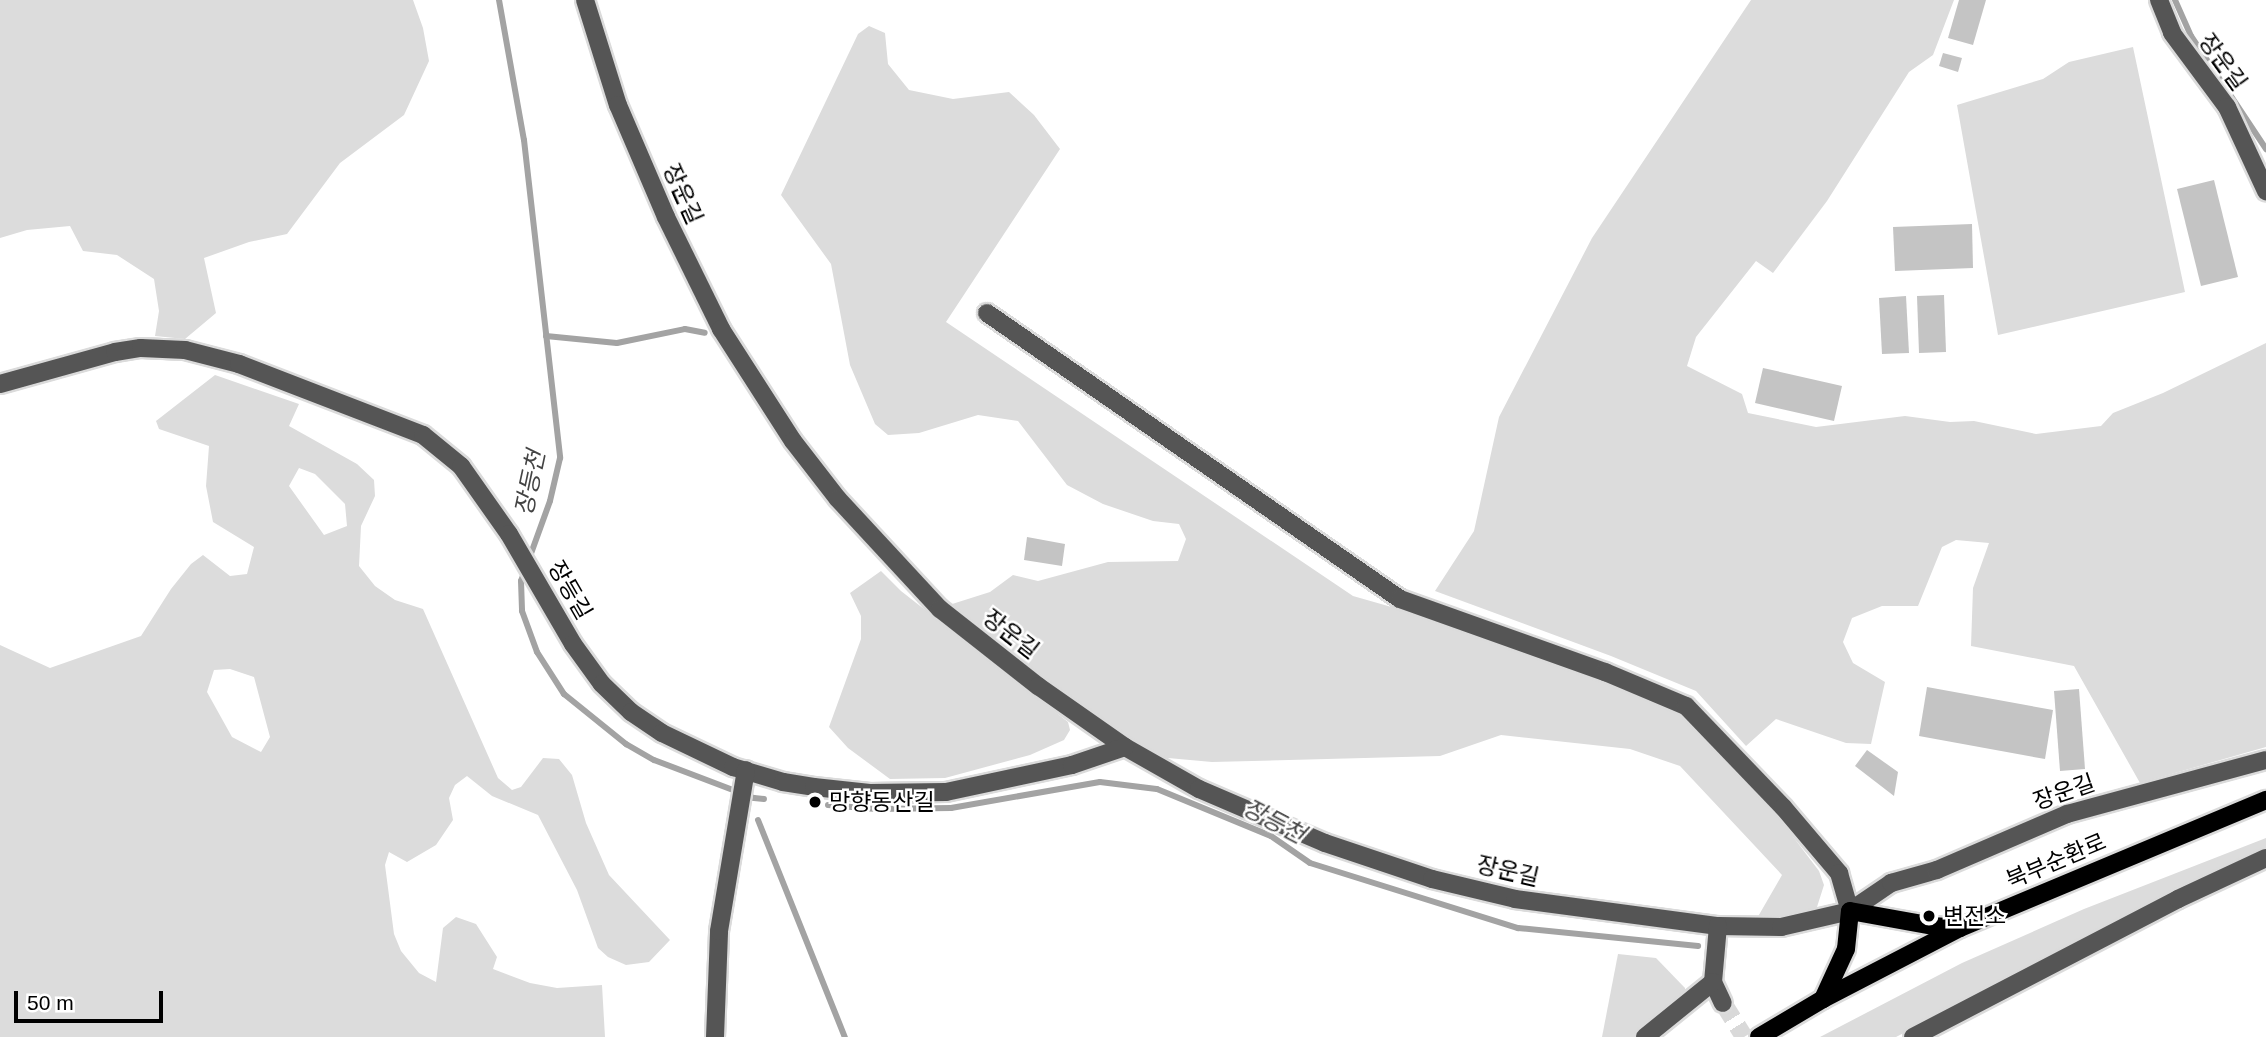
<!DOCTYPE html>
<html>
<head>
<meta charset="utf-8">
<style>
  body { margin:0 }
  #map { position:relative; width:2266px; height:1037px; overflow:hidden; background:#fff; font-family:Helvetica,"Noto Sans KR",sans-serif }
  div>[style] { position:absolute }
  [style*='--x'] { left:calc(var(--x)*1px); top:calc(var(--y)*1px); width:calc(var(--w)*1px); rotate:calc(var(--a)*1deg) }
  .green>* { inset:0; background:#dcdcdc }
  .stream>* { height:6px; margin:-3px; padding:0 3px; transform-origin:3px; border-radius:3px; background:#a3a3a3 }
  .building>* { inset:0; background:#c4c4c4 }
  .minor-tunnel>* { height:18px; margin-top:-9px; transform-origin:0; background:repeating-linear-gradient(90deg,#d9d9d9 0 18px,transparent 0 27px) }
  .roads { filter:drop-shadow(2px 0 #dbdbdb) drop-shadow(-2px 0 #dbdbdb) drop-shadow(0 2px #dbdbdb) drop-shadow(0 -2px #dbdbdb) }
  .minor>* { height:18px; margin:-9px; padding:0 9px; transform-origin:9px; border-radius:9px; background:#555 }
  .major>* { height:18px; margin:-9px; padding:0 9px; transform-origin:9px; border-radius:9px; background:#000 }
  .dots>* { width:19px; height:19px; translate:-50% -50%; box-sizing:border-box; border:4px solid #fff; border-radius:50% }
  span { translate:-50% -50%; white-space:nowrap; text-align:center; line-height:1.15; -webkit-text-stroke:5px #fff; paint-order:stroke }
  .street-label { font-size:23px; color:#000 }
  .poi-label { font-size:23px; color:#000 }
  .left { translate:0 -50%; text-align:left }
  .water-label { font-size:24px; color:#444; font-style:italic }
  .scale { position:absolute; left:14px; top:991px; width:149px; height:32px; box-sizing:border-box; border:4px solid #000; border-top:0; padding-left:9px; font-size:21px; line-height:24px; white-space:nowrap; color:#000; -webkit-text-stroke:5px #fff; paint-order:stroke }
</style>
</head>
<body>
<div id="map">
  <div class="green">
    <i style="clip-path:polygon(0 0,413px 0,423px 28px,429px 61px,404px 115px,340px 163px,287px 234px,249px 242px,204px 258px,216px 313px,185px 339px,155px 336px,159px 311px,154px 279px,117px 255px,83px 251px,70px 226px,27px 230px,0 238px)"></i>
    <i style="clip-path:polygon(1751px 0,1954px 0,1933px 55px,1909px 72px,1827px 201px,1773px 273px,1756px 261px,1696px 337px,1687px 366px,1742px 394px,1748px 413px,1816px 427px,1905px 416px,1950px 422px,1974px 421px,2036px 434px,2101px 426px,2113px 413px,2163px 393px,2266px 343px,2266px 747px,2140px 783px,2074px 666px,1971px 646px,1973px 588px,1989px 543px,1956px 540px,1942px 547px,1918px 606px,1882px 606px,1852px 618px,1843px 642px,1853px 663px,1885px 682px,1871px 744px,1846px 743px,1776px 719px,1746px 746px,1696px 691px,1611px 656px,1435px 591px,1474px 531px,1499px 417px,1592px 238px)"></i>
    <i style="clip-path:polygon(869px 26px,885px 33px,888px 64px,909px 90px,953px 99px,1009px 92px,1034px 115px,1060px 149px,946px 322px,1353px 596px,1395px 608px,1601px 682px,1680px 715px,1776px 814px,1819px 871px,1824px 885px,1817px 907px,1806px 916px,1783px 922px,1756px 920px,1782px 875px,1680px 766px,1630px 749px,1501px 735px,1440px 756px,1212px 762px,1157px 757px,1128px 743px,949px 605px,990px 592px,1013px 575px,1038px 581px,1108px 562px,1178px 561px,1186px 539px,1179px 524px,1153px 521px,1103px 504px,1067px 485px,1018px 421px,978px 415px,919px 433px,888px 435px,875px 424px,850px 365px,831px 264px,781px 195px,858px 34px)"></i>
    <i style="clip-path:polygon(2133px 47px,2185px 292px,1998px 335px,1957px 105px,2043px 79px,2069px 62px)"></i>
    <i style="clip-path:polygon(evenodd,215px 375px,299px 404px,289px 426px,357px 464px,374px 480px,375px 496px,361px 526px,359px 566px,375px 586px,395px 600px,423px 609px,498px 778px,512px 790px,521px 787px,543px 758px,559px 759px,572px 775px,586px 823px,609px 875px,670px 940px,649px 962px,626px 965px,608px 957px,598px 948px,577px 890px,538px 815px,492px 796px,467px 776px,455px 785px,449px 798px,453px 820px,436px 845px,407px 862px,389px 852px,385px 865px,394px 934px,401px 951px,419px 973px,436px 982px,443px 928px,456px 917px,476px 924px,497px 957px,493px 969px,530px 983px,557px 988px,602px 985px,605px 1037px,0 1037px,0 645px,50px 668px,141px 636px,171px 589px,191px 564px,203px 555px,230px 576px,247px 574px,254px 547px,213px 522px,206px 486px,209px 446px,159px 429px,156px 421px,215px 375px,299px 468px,315px 474px,345px 504px,347px 526px,324px 535px,289px 486px,299px 468px,215px 375px,230px 669px,254px 677px,270px 737px,261px 752px,232px 737px,207px 692px,214px 670px,230px 669px)"></i>
    <i style="clip-path:polygon(881px 571px,901px 591px,1068px 722px,1070px 730px,1064px 740px,1030px 755px,945px 778px,890px 779px,848px 748px,829px 727px,861px 639px,861px 616px,850px 593px)"></i>
    <i style="clip-path:polygon(2266px 838px,2266px 851px,2127px 917px,1896px 1037px,1820px 1037px,1962px 963px,2084px 909px)"></i>
    <i style="clip-path:polygon(1618px 954px,1656px 958px,1685px 988px,1685px 997px,1635px 1037px,1602px 1037px)"></i>
  </div>
  <div class="stream">
    <i style="--x:499;--y:0;--w:142;--a:79.9"></i>
    <i style="--x:524;--y:140;--w:320;--a:83.5"></i>
    <i style="--x:560;--y:458;--w:44;--a:103.1"></i>
    <i style="--x:550;--y:501;--w:85;--a:109.9"></i>
    <i style="--x:521;--y:581;--w:30;--a:88"></i>
    <i style="--x:522;--y:611;--w:44;--a:69.9"></i>
    <i style="--x:537;--y:652;--w:50;--a:57.3"></i>
    <i style="--x:564;--y:694;--w:80;--a:38.9"></i>
    <i style="--x:626;--y:744;--w:32;--a:30"></i>
    <i style="--x:654;--y:760;--w:107;--a:20.8"></i>
    <i style="--x:754;--y:798;--w:10;--a:6"></i>
    <i style="--x:2175;--y:0;--w:39;--a:66"></i>
    <i style="--x:2191;--y:36;--w:136;--a:56.4"></i>
    <i style="--x:546;--y:336;--w:71;--a:5.6"></i>
    <i style="--x:617;--y:343;--w:69;--a:-11.6"></i>
    <i style="--x:685;--y:329;--w:20;--a:11"></i>
    <i style="--x:828;--y:805;--w:48;--a:4.8"></i>
    <i style="--x:876;--y:809;--w:75;--a:-0.8"></i>
    <i style="--x:951;--y:808;--w:151;--a:-9.9"></i>
    <i style="--x:1100;--y:782;--w:57;--a:7"></i>
    <i style="--x:1157;--y:789;--w:123;--a:22.4"></i>
    <i style="--x:1271;--y:836;--w:47;--a:34.7"></i>
    <i style="--x:1310;--y:863;--w:218;--a:17.4"></i>
    <i style="--x:1518;--y:928;--w:181;--a:5.7"></i>
    <i style="--x:758;--y:820;--w:234;--a:68.2"></i>
  </div>
  <div class="building">
    <i style="clip-path:polygon(1959px 0,1986px 0,1973px 45px,1948px 38px)"></i>
    <i style="clip-path:polygon(1943px 53px,1962px 58px,1958px 72px,1939px 66px)"></i>
    <i style="clip-path:polygon(2214px 180px,2238px 277px,2201px 286px,2177px 189px)"></i>
    <i style="clip-path:polygon(1972px 224px,1973px 268px,1895px 271px,1893px 227px)"></i>
    <i style="clip-path:polygon(1944px 295px,1946px 352px,1919px 353px,1917px 296px)"></i>
    <i style="clip-path:polygon(1906px 296px,1909px 353px,1882px 354px,1879px 298px)"></i>
    <i style="clip-path:polygon(1763px 368px,1842px 386px,1834px 421px,1755px 403px)"></i>
    <i style="clip-path:polygon(1027px 537px,1065px 544px,1062px 566px,1024px 560px)"></i>
    <i style="clip-path:polygon(1927px 687px,2053px 710px,2045px 759px,1919px 736px)"></i>
    <i style="clip-path:polygon(2079px 689px,2085px 769px,2060px 771px,2054px 691px)"></i>
    <i style="clip-path:polygon(1867px 750px,1898px 772px,1894px 796px,1855px 766px)"></i>
  </div>
  <div class="minor-tunnel">
    <i style="--x:1723;--y:1003;--w:40;--a:58"></i>
  </div>
  <div class="roads">
    <div class="minor">
      <i style="--x:585;--y:0;--w:110;--a:72.6"></i>
      <i style="--x:618;--y:105;--w:122;--a:66.8"></i>
      <i style="--x:666;--y:217;--w:125;--a:63.8"></i>
      <i style="--x:721;--y:329;--w:133;--a:57.3"></i>
      <i style="--x:793;--y:441;--w:73;--a:52.2"></i>
      <i style="--x:838;--y:499;--w:150;--a:47.2"></i>
      <i style="--x:940;--y:609;--w:125;--a:38.2"></i>
      <i style="--x:1038;--y:686;--w:106;--a:35"></i>
      <i style="--x:1125;--y:747;--w:85;--a:29.6"></i>
      <i style="--x:1199;--y:789;--w:137;--a:23.2"></i>
      <i style="--x:1325;--y:843;--w:113;--a:18.6"></i>
      <i style="--x:1432;--y:879;--w:85;--a:13.5"></i>
      <i style="--x:1515;--y:899;--w:205;--a:7.6"></i>
      <i style="--x:1718;--y:926;--w:63;--a:0.9"></i>
      <i style="--x:1781;--y:927;--w:71;--a:-13.1"></i>
      <i style="--x:1850;--y:911;--w:50;--a:-34.3"></i>
      <i style="--x:1891;--y:883;--w:48;--a:-15.8"></i>
      <i style="--x:1937;--y:870;--w:142;--a:-23.3"></i>
      <i style="--x:2067;--y:814;--w:206;--a:-15.2"></i>
      <i style="--x:2159;--y:0;--w:35;--a:68"></i>
      <i style="--x:2172;--y:33;--w:92;--a:53.4"></i>
      <i style="--x:2227;--y:107;--w:93;--a:65.1"></i>
      <i style="--x:987;--y:313;--w:502;--a:34.7"></i>
      <i style="--x:1400;--y:599;--w:218;--a:19.6"></i>
      <i style="--x:1605;--y:672;--w:88;--a:22.8"></i>
      <i style="--x:1686;--y:706;--w:140;--a:46.2"></i>
      <i style="--x:1783;--y:807;--w:87;--a:49.7"></i>
      <i style="--x:1839;--y:873;--w:40;--a:74"></i>
      <i style="--x:0;--y:384;--w:119;--a:-15.5"></i>
      <i style="--x:115;--y:352;--w:26;--a:-9"></i>
      <i style="--x:141;--y:348;--w:44;--a:2.6"></i>
      <i style="--x:185;--y:350;--w:56;--a:14.5"></i>
      <i style="--x:239;--y:364;--w:197;--a:21.1"></i>
      <i style="--x:423;--y:435;--w:49;--a:39.2"></i>
      <i style="--x:461;--y:466;--w:83;--a:54.8"></i>
      <i style="--x:509;--y:534;--w:127;--a:59.8"></i>
      <i style="--x:573;--y:644;--w:49;--a:54.1"></i>
      <i style="--x:602;--y:684;--w:40;--a:44"></i>
      <i style="--x:631;--y:712;--w:37;--a:34"></i>
      <i style="--x:662;--y:733;--w:79;--a:25.6"></i>
      <i style="--x:733;--y:767;--w:52;--a:16.7"></i>
      <i style="--x:783;--y:782;--w:31;--a:9"></i>
      <i style="--x:814;--y:787;--w:56;--a:6.1"></i>
      <i style="--x:870;--y:793;--w:76;--a:-0.8"></i>
      <i style="--x:946;--y:792;--w:129;--a:-12.1"></i>
      <i style="--x:1072;--y:765;--w:56;--a:-18.8"></i>
      <i style="--x:1718;--y:926;--w:56;--a:95.1"></i>
      <i style="--x:1713;--y:982;--w:23;--a:65"></i>
      <i style="--x:715;--y:1037;--w:106;--a:-87.8"></i>
      <i style="--x:719;--y:931;--w:163;--a:-80.5"></i>
      <i style="--x:1645;--y:1037;--w:87;--a:-39"></i>
      <i style="--x:1913;--y:1037;--w:299;--a:-27.5"></i>
      <i style="--x:2178;--y:899;--w:97;--a:-25"></i>
    </div>
    <div class="major">
      <i style="--x:1823;--y:999;--w:55;--a:-65.3"></i>
      <i style="--x:1846;--y:949;--w:38;--a:-84"></i>
      <i style="--x:1850;--y:911;--w:84;--a:10.2"></i>
      <i style="--x:1933;--y:926;--w:27;--a:4"></i>
      <i style="--x:1759;--y:1037;--w:74;--a:-30.7"></i>
      <i style="--x:1823;--y:999;--w:154;--a:-27.4"></i>
      <i style="--x:1960;--y:928;--w:332;--a:-22.7"></i>
    </div>
  </div>
  <div class="dots">
    <i style="left:815px;top:802px;background:#000"></i>
    <i style="left:1929px;top:916px;background:#000"></i>
  </div>
  <div class="street-label">
    <span style="left:2223px;top:62px;rotate:54deg">장운길</span>
    <span style="left:683px;top:194px;rotate:66deg">장운길</span>
    <span style="left:570px;top:590px;rotate:60deg">장등길</span>
    <span style="left:1011px;top:634px;rotate:38deg">장운길</span>
    <span style="left:2064px;top:792px;rotate:-19deg">장운길</span>
    <span style="left:2056px;top:861px;rotate:-23deg">북부순환로</span>
    <span style="left:1508px;top:871px;rotate:13deg">장운길</span>
  </div>
  <div class="poi-label">
    <span class="left" style="left:829px;top:802px">망향동산길</span>
    <span class="left" style="left:1943px;top:916px">변전소</span>
  </div>
  <div class="water-label">
    <span style="left:530px;top:483px;rotate:-78deg">장등천</span>
    <span style="left:1274px;top:821px;rotate:28deg">장등천</span>
  </div>
  <div class="scale">50 m</div>
</div>
</body>
</html>
